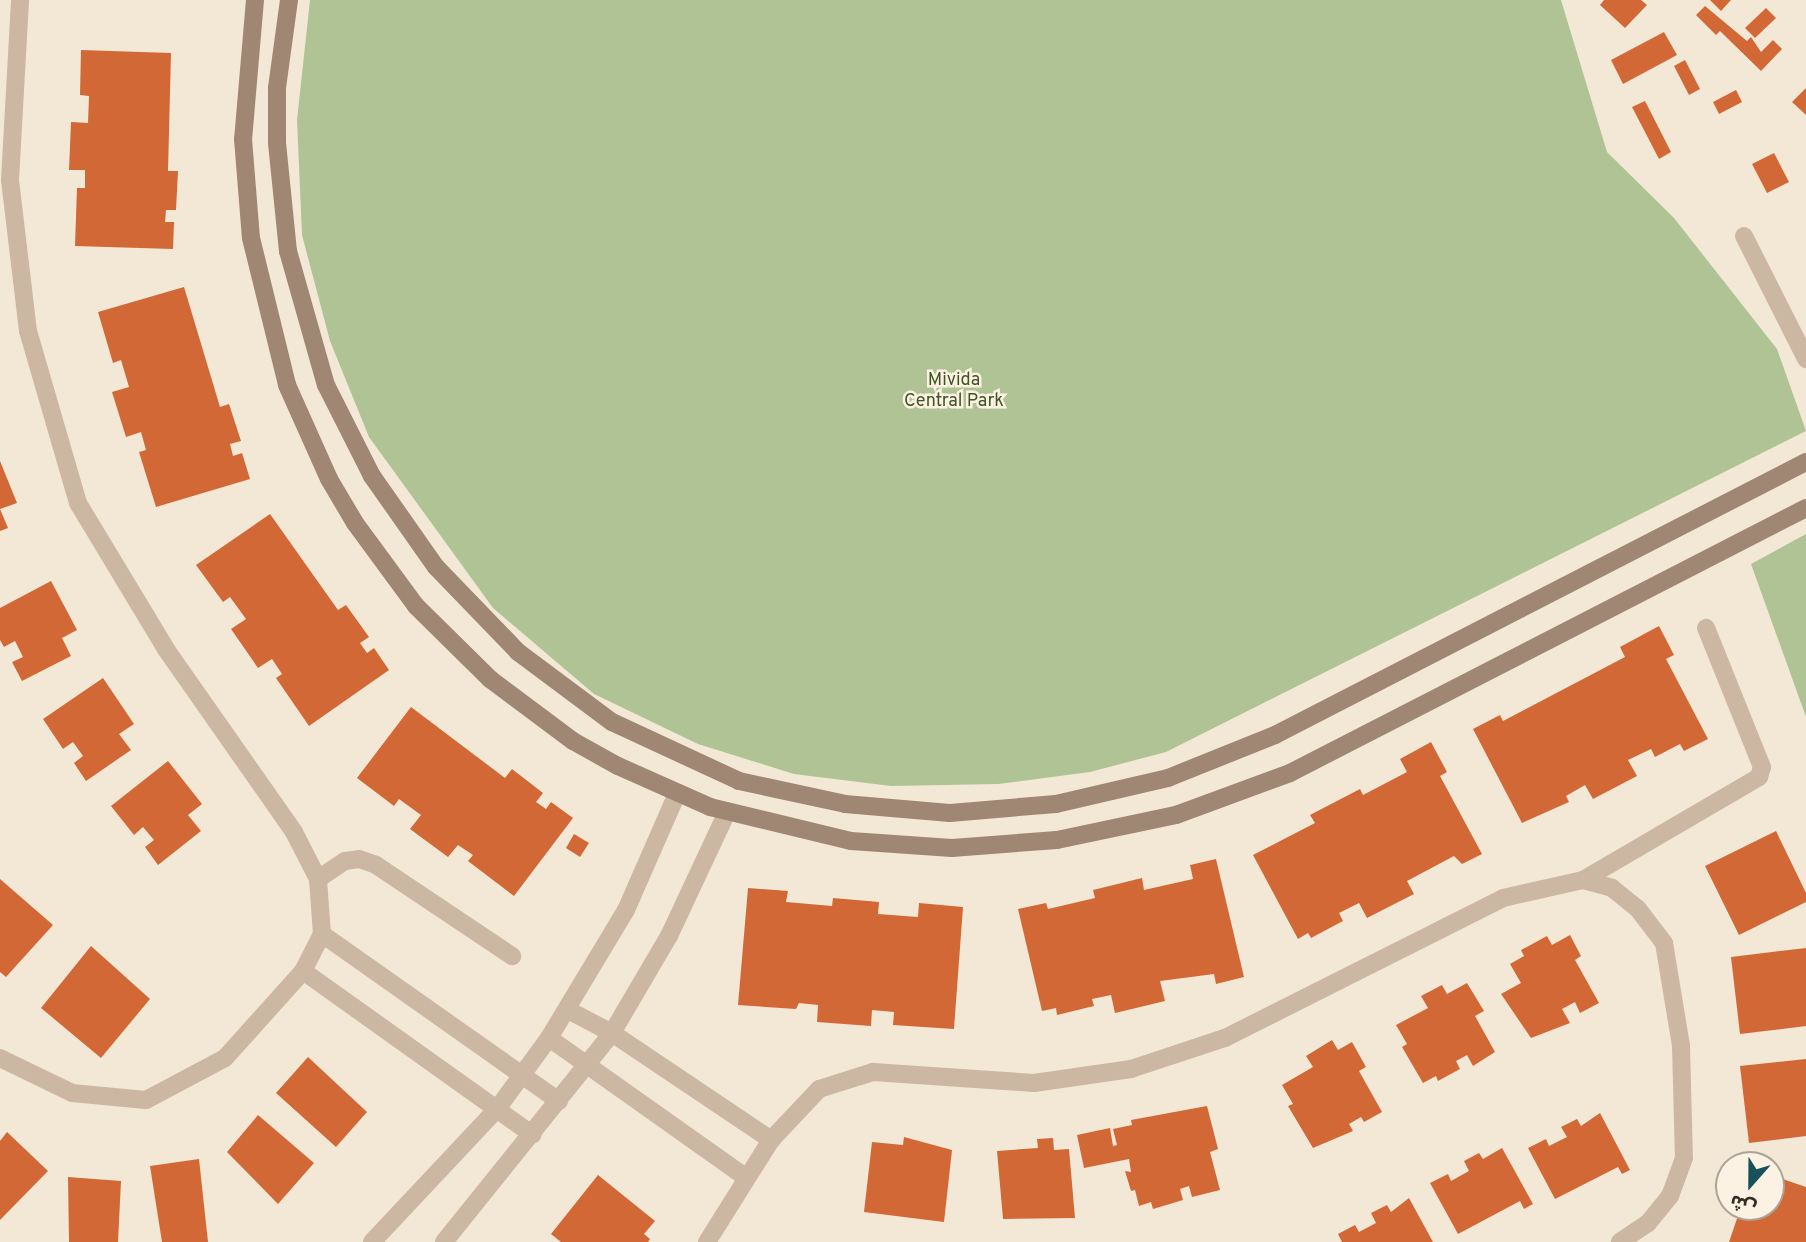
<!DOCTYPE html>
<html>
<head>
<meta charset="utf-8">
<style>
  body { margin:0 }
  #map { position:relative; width:1806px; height:1242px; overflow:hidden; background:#f3e8d6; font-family:Overpass,"Noto Sans Arabic",sans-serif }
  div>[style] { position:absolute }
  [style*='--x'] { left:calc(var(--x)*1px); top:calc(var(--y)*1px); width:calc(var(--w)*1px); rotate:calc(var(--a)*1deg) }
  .green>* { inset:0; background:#b0c395 }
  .building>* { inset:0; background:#d26836 }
  .lane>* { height:18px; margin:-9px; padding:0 9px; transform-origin:9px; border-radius:9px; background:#ccb8a2 }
  .street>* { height:18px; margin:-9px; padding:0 9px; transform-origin:9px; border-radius:9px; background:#ccb8a2 }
  .secondary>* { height:18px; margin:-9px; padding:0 9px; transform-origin:9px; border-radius:9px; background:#a08773 }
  span { translate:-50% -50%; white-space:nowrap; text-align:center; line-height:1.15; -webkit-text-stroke:5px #fbf2e3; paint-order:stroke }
  .park-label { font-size:18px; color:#415626 }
  .north { position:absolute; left:1715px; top:1151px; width:70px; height:70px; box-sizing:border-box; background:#fbf2e3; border:2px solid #aca397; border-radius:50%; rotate:201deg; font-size:19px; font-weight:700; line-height:28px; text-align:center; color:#362c25 }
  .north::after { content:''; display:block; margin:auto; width:24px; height:32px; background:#17515b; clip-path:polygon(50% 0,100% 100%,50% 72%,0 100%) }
</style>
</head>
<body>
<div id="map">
  <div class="green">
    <i style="clip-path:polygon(310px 0,1561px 0,1607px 152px,1674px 218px,1777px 349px,1806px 431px,1166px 752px,1090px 772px,998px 784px,891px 786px,794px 774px,698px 744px,594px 694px,493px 608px,369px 437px,330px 341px,302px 235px,297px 120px)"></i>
    <i style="clip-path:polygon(1806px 534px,1806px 717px,1751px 564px)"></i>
  </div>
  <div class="building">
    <i style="clip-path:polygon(1604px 0,1641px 0,1647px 5px,1625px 28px,1600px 5px)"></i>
    <i style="clip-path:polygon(1710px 0,1731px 0,1721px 11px)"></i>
    <i style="clip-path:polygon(1705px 6px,1747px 41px,1751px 37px,1761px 52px,1773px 40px,1782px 49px,1761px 71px,1720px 31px,1716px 35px,1696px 15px)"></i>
    <i style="clip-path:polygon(1766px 8px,1776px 18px,1755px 38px,1745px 28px)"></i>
    <i style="clip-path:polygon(1664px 32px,1677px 55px,1623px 84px,1611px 60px)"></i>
    <i style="clip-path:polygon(81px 50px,171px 53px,168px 171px,178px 171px,176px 210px,166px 210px,165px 222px,174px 222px,173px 249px,75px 246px,77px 188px,85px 188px,85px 170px,69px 170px,71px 122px,88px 123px,89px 96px,80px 95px)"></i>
    <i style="clip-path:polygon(1685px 60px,1700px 89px,1689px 95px,1674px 66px)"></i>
    <i style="clip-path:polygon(1806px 88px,1806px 115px,1792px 102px)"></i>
    <i style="clip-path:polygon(1736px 90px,1742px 102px,1719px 114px,1713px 102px)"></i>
    <i style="clip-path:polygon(1645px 101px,1671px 152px,1659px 159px,1632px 107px)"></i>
    <i style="clip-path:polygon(1774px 153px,1789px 182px,1767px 193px,1752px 164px)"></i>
    <i style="clip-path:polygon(184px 287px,220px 407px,229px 404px,241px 441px,230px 444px,233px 456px,242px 453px,250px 479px,156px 507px,139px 452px,146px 450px,141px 432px,126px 437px,112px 392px,129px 387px,121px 360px,113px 363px,98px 312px)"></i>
    <i style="clip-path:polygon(0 461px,17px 503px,0 509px,8px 528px,0 531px)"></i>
    <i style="clip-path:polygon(270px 514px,338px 610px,346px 605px,369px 637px,360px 643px,367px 653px,374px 648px,389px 670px,309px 726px,276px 678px,282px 674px,272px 659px,258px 668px,231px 629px,246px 619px,230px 597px,223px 602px,196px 565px)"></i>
    <i style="clip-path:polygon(51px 581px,77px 630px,62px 638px,71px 656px,22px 681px,12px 662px,23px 657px,15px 641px,4px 647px,0 640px,0 608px)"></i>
    <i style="clip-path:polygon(1659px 626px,1674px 655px,1666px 659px,1708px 739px,1684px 751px,1680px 744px,1655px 757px,1651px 749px,1628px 760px,1637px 776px,1593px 799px,1585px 785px,1566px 796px,1569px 802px,1522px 823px,1473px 729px,1500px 715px,1503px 721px,1625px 657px,1620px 647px)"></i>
    <i style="clip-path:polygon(103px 678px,134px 724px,119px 734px,131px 750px,86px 781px,74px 763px,83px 756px,73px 742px,63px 749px,43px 719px)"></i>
    <i style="clip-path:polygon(411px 707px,505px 778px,512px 769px,543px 793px,536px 802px,546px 809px,551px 802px,573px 818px,514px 896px,468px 861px,473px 855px,458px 845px,448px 857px,410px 829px,421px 815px,399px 799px,394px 806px,357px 778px)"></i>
    <i style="clip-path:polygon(1431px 742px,1447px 772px,1440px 776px,1482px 854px,1462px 864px,1454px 856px,1407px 881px,1414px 894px,1367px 918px,1359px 903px,1339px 913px,1343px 921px,1311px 938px,1308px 933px,1298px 939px,1253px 855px,1315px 823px,1310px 815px,1360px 789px,1363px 795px,1407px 772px,1400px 759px)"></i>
    <i style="clip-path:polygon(168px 761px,202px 804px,188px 815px,201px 831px,158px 865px,145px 847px,154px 840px,143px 827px,134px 835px,111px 806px)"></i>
    <i style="clip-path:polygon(1776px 831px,1806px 893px,1806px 902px,1739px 935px,1705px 866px)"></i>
    <i style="clip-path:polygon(574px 834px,589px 843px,580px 857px,566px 848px)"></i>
    <i style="clip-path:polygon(1216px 859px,1244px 977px,1216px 984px,1214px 974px,1160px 981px,1165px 1001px,1115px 1013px,1111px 995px,1092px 999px,1094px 1006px,1057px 1015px,1056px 1008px,1042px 1011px,1018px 909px,1046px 903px,1048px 909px,1095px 898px,1093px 890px,1142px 878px,1144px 890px,1193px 879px,1190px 865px)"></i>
    <i style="clip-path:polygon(0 879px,53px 925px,6px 977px,0 972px)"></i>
    <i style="clip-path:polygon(748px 888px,788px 891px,786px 902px,832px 906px,833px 898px,879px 902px,878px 914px,918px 917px,919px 903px,963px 907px,954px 1029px,893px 1025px,894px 1012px,872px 1010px,871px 1026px,817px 1022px,818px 1005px,799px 1003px,796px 1009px,738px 1005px)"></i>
    <i style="clip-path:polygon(1570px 935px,1581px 956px,1575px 960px,1599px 1003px,1580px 1013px,1575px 1002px,1562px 1009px,1570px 1023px,1531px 1038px,1501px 994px,1521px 983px,1510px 964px,1524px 956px,1521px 950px,1547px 936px,1552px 945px)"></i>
    <i style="clip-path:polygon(91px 946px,150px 999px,101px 1058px,41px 1008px)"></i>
    <i style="clip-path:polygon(1806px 948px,1806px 1026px,1740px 1034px,1731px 957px)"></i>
    <i style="clip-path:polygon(1467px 983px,1484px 1011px,1475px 1016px,1495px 1052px,1473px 1066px,1467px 1055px,1456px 1061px,1460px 1069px,1438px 1081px,1436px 1076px,1423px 1083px,1402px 1047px,1407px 1044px,1396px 1025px,1428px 1008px,1421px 996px,1442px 985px,1447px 994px)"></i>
    <i style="clip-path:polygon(1332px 1040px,1338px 1050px,1352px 1042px,1366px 1067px,1359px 1071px,1382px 1112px,1364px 1122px,1361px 1117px,1349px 1124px,1353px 1131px,1313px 1148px,1288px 1106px,1293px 1104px,1282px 1085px,1313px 1067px,1306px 1056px)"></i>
    <i style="clip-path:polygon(308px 1057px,367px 1112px,336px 1147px,276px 1093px)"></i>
    <i style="clip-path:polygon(1806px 1059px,1806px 1136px,1749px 1143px,1740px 1066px)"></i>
    <i style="clip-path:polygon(1207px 1106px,1218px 1149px,1210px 1152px,1220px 1190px,1192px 1197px,1189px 1186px,1180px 1189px,1183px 1200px,1153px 1209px,1151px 1202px,1139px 1206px,1135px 1190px,1131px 1191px,1125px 1171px,1131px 1172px,1129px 1159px,1084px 1168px,1077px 1135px,1110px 1128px,1113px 1146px,1117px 1145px,1113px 1129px,1132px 1125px,1131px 1120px)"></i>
    <i style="clip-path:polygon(1600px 1113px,1630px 1170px,1622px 1174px,1618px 1167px,1555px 1199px,1528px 1148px,1546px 1139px,1549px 1146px,1567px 1137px,1561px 1127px,1577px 1119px,1581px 1126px)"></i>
    <i style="clip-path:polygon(258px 1115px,314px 1163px,278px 1204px,227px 1152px)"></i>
    <i style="clip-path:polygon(7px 1132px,48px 1171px,0 1220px,0 1141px)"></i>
    <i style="clip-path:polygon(904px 1137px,952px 1150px,944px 1222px,864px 1212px,872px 1142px,903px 1145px)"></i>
    <i style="clip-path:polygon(1053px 1138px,1054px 1150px,1069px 1149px,1075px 1218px,1003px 1219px,997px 1151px,1038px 1148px,1037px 1139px)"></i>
    <i style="clip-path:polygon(1502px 1148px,1533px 1204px,1524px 1209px,1520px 1201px,1458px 1234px,1430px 1183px,1448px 1174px,1451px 1181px,1469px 1171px,1464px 1161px,1479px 1153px,1483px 1159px)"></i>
    <i style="clip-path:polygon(199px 1159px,208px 1242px,162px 1242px,150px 1166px)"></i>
    <i style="clip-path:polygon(598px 1175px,655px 1221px,644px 1234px,650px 1239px,648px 1242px,561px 1242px,551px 1234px)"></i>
    <i style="clip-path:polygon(1771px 1175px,1806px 1187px,1806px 1242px,1729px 1242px,1741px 1207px,1771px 1207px)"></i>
    <i style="clip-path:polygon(68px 1177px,121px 1181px,118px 1242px,69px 1242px)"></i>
    <i style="clip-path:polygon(1409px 1198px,1433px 1242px,1342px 1242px,1338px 1234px,1355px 1225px,1359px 1232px,1376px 1223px,1371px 1213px,1387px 1205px,1391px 1212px)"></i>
  </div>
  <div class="lane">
    <i style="--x:1744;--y:236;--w:138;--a:63.2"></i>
  </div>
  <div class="street">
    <i style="--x:318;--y:879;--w:32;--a:-34"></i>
    <i style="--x:345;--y:861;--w:14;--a:-8"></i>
    <i style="--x:359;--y:859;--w:18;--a:19"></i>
    <i style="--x:376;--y:865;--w:164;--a:33.8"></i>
    <i style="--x:1583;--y:880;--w:204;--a:-30.3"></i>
    <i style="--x:1759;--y:777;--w:10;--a:-73"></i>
    <i style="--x:1762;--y:767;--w:150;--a:-111.9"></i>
    <i style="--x:322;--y:934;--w:290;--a:35.2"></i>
    <i style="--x:303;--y:971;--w:282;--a:35.5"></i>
    <i style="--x:568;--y:1010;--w:50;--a:27.6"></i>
    <i style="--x:612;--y:1033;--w:192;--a:33.9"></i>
    <i style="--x:549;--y:1038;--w:242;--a:35.3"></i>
    <i style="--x:0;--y:1058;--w:80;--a:25.9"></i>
    <i style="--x:72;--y:1093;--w:74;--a:5.4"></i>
    <i style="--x:146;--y:1100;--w:89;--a:-28"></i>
    <i style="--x:225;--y:1058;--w:117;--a:-48.1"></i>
    <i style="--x:303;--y:971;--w:42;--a:-62.8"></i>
    <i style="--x:322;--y:934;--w:55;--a:-94.2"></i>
    <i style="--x:318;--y:879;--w:53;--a:-117.1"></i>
    <i style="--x:294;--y:832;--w:223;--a:-125"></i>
    <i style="--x:166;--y:649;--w:170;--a:-121.1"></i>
    <i style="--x:78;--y:503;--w:179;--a:-106.2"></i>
    <i style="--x:28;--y:331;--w:152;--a:-96.8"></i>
    <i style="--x:10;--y:180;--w:180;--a:-86.8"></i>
    <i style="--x:372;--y:1242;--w:183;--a:-46.8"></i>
    <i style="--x:497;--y:1109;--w:88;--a:-53.8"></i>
    <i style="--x:549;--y:1038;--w:149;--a:-59"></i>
    <i style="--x:626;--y:910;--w:127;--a:-66.3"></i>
    <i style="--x:444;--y:1242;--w:268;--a:-51.2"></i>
    <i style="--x:612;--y:1033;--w:113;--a:-59.6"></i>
    <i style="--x:669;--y:936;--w:137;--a:-64.9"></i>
    <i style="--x:707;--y:1242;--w:120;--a:-57.9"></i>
    <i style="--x:771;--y:1140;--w:70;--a:-46.7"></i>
    <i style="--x:819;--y:1089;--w:57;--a:-17.5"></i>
    <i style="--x:873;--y:1072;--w:161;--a:3.9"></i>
    <i style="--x:1034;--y:1083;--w:98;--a:-8.2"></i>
    <i style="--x:1131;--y:1069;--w:99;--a:-18.3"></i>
    <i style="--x:1225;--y:1038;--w:311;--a:-26.7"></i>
    <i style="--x:1503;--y:898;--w:82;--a:-12.7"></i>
    <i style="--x:1583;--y:880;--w:30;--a:15"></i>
    <i style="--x:1612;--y:888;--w:33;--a:39"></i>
    <i style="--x:1638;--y:909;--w:43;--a:52.6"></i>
    <i style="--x:1664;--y:943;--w:104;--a:80.6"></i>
    <i style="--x:1681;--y:1046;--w:112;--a:88.5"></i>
    <i style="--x:1684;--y:1158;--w:40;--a:110.2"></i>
    <i style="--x:1670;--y:1196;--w:35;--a:129"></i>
    <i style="--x:1648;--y:1223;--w:34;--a:146"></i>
  </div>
  <div class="secondary">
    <i style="--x:255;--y:0;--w:140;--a:94.9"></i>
    <i style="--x:243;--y:139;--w:99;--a:85.4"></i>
    <i style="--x:251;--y:238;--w:151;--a:76.2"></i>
    <i style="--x:287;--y:385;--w:103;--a:65.9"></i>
    <i style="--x:329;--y:479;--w:51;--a:59.4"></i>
    <i style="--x:355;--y:523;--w:103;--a:53.7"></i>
    <i style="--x:416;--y:606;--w:104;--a:44.6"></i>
    <i style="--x:490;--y:679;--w:104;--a:36.8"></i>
    <i style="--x:573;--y:741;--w:51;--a:29.1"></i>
    <i style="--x:618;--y:766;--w:101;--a:24"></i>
    <i style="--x:710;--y:807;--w:145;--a:13.6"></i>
    <i style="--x:851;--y:841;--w:101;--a:4"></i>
    <i style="--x:952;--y:848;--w:105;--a:-4.4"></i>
    <i style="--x:1057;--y:840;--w:122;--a:-11.9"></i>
    <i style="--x:1176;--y:815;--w:121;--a:-20.2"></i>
    <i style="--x:1290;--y:773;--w:580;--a:-27.18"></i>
    <i style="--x:289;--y:0;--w:89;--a:97.8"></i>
    <i style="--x:277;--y:88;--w:55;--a:90"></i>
    <i style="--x:277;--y:143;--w:109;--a:84.2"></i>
    <i style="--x:288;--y:251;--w:139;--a:74.2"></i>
    <i style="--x:326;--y:385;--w:102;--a:63.2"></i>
    <i style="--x:372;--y:476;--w:111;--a:54.9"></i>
    <i style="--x:436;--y:567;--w:118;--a:46"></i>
    <i style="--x:518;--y:652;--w:117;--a:36.7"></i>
    <i style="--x:612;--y:722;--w:140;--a:24.9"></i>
    <i style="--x:739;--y:781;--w:108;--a:12.2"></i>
    <i style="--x:845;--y:804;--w:105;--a:4.9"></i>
    <i style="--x:950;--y:813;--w:106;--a:-4.9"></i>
    <i style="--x:1056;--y:804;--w:115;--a:-13.1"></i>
    <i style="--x:1168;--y:778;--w:115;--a:-21.9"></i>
    <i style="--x:1275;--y:735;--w:597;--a:-27.21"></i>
  </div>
  <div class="park-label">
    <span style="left:954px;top:392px">Mivida<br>Central Park</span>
  </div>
  <div class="north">ش</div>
</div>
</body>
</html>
